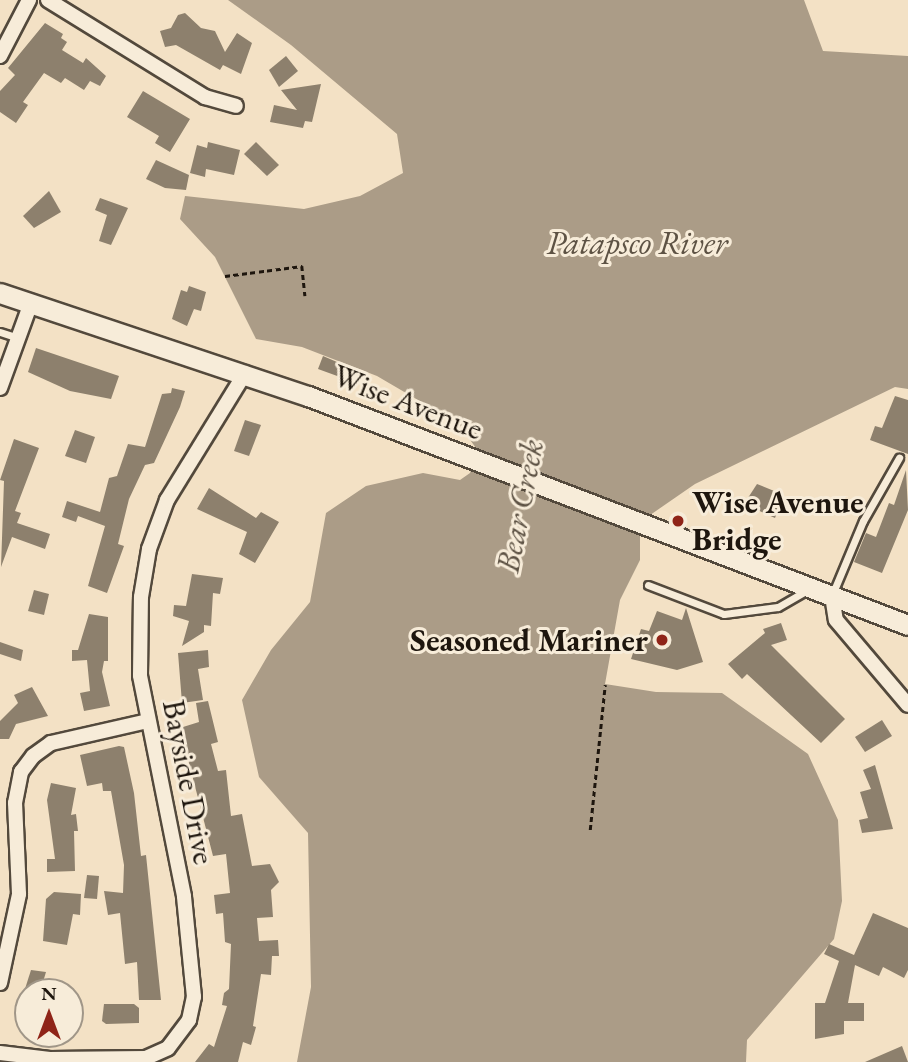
<!DOCTYPE html>
<html>
<head>
<meta charset="utf-8">
<style>
  body { margin:0 }
  #map { position:relative; width:908px; height:1062px; overflow:hidden; background:#f3e1c5; font-family:"EB Garamond",serif }
  div>[style] { position:absolute }
  [style*='--x'] { left:calc(var(--x)*1px); top:calc(var(--y)*1px); width:calc(var(--w)*1px); rotate:calc(var(--a)*1deg) }
  .water>* { inset:0; background:#ab9c87 }
  .building>* { inset:0; background:#8d806d }
  .path>* { height:2.5px; margin-top:-1.25px; transform-origin:0; background:repeating-linear-gradient(90deg,#1e160e 0 5px,transparent 0 8.5px) }
  .roads { filter:drop-shadow(2px 0 #53493c) drop-shadow(-2px 0 #53493c) drop-shadow(0 2px #53493c) drop-shadow(0 -2px #53493c) }
  .lane>* { height:7px; margin:-3.5px; padding:0 3.5px; transform-origin:3.5px; border-radius:3.5px; background:#f7ecd9 }
  .street>* { height:14px; margin:-7px; padding:0 7px; transform-origin:7px; border-radius:7px; background:#f7ecd9 }
  .secondary>* { height:19px; margin:-9.5px; padding:0 9.5px; transform-origin:9.5px; border-radius:9.5px; background:#f7ecd9 }
  .dots>* { width:19px; height:19px; translate:-50% -50%; box-sizing:border-box; border:4px solid #f7ecd9; border-radius:50% }
  span { translate:-50% -50%; white-space:nowrap; text-align:center; line-height:1.15; -webkit-text-stroke:6px #f7ecd9; paint-order:stroke }
  .street-label { font-size:32px; color:#1e160e }
  .poi-label { font-size:32px; color:#1e160e; font-weight:700 }
  .left { translate:0 -50%; text-align:left }
  .right { translate:-100% -50%; text-align:right }
  .water-label { font-size:33px; color:#5d5244; font-style:italic }
  .north { position:absolute; left:14px; top:978px; width:70px; height:70px; box-sizing:border-box; background:#f7ecd9; border:2px solid #a09688; border-radius:50%; rotate:0deg; font-size:19px; font-weight:700; line-height:28px; text-align:center; color:#1e160e }
  .north::after { content:''; display:block; margin:auto; width:24px; height:32px; background:#8f2418; clip-path:polygon(50% 0,100% 100%,50% 72%,0 100%) }
</style>
</head>
<body>
<div id="map">
  <div class="water">
    <i style="clip-path:polygon(228px 0,804px 0,823px 51px,908px 56px,908px 389px,895px 387px,695px 484px,640px 522px,640px 560px,620px 600px,605px 684px,656px 692px,722px 693px,808px 754px,838px 820px,842px 901px,834px 939px,747px 1040px,746px 1062px,297px 1062px,311px 987px,308px 833px,259px 777px,242px 700px,271px 650px,310px 602px,326px 513px,366px 486px,423px 473px,460px 480px,470px 473px,478px 451px,459px 424px,377px 376px,302px 347px,256px 339px,215px 257px,180px 219px,185px 196px,304px 209px,360px 196px,403px 173px,397px 134px,291px 45px)"></i>
  </div>
  <div class="building">
    <i style="clip-path:polygon(185px 13px,201px 28px,215px 31px,225px 52px,237px 33px,252px 43px,241px 74px,223px 65px,220px 70px,176px 45px,165px 47px,160px 31px,171px 28px,178px 15px)"></i>
    <i style="clip-path:polygon(45px 23px,63px 34px,61px 38px,67px 42px,62px 50px,83px 63px,86px 58px,106px 76px,100px 86px,90px 81px,84px 90px,65px 78px,61px 83px,44px 73px,23px 102px,28px 105px,16px 123px,0 112px,0 91px,15px 75px,8px 68px)"></i>
    <i style="clip-path:polygon(286px 56px,298px 71px,279px 87px,269px 70px)"></i>
    <i style="clip-path:polygon(321px 84px,312px 122px,305px 121px,303px 128px,270px 122px,274px 105px,297px 110px,281px 90px)"></i>
    <i style="clip-path:polygon(143px 91px,190px 119px,170px 152px,155px 143px,159px 136px,127px 117px)"></i>
    <i style="clip-path:polygon(208px 142px,240px 150px,234px 175px,206px 169px,205px 177px,190px 173px,197px 145px,207px 148px)"></i>
    <i style="clip-path:polygon(256px 142px,279px 165px,267px 176px,244px 154px)"></i>
    <i style="clip-path:polygon(156px 160px,189px 175px,186px 190px,165px 188px,146px 179px)"></i>
    <i style="clip-path:polygon(49px 191px,61px 212px,34px 228px,23px 216px)"></i>
    <i style="clip-path:polygon(100px 198px,128px 208px,111px 245px,99px 241px,107px 215px,95px 210px)"></i>
    <i style="clip-path:polygon(189px 286px,206px 292px,201px 311px,194px 309px,187px 326px,172px 319px,181px 290px,187px 292px)"></i>
    <i style="clip-path:polygon(36px 348px,119px 376px,111px 399px,70px 391px,28px 372px)"></i>
    <i style="clip-path:polygon(323px 356px,344px 365px,340px 377px,318px 369px)"></i>
    <i style="clip-path:polygon(172px 388px,185px 391px,180px 407px,154px 463px,145px 465px,129px 499px,118px 544px,124px 546px,107px 593px,88px 586px,105px 526px,78px 516px,76px 522px,62px 517px,67px 501px,100px 512px,109px 478px,117px 476px,128px 444px,145px 447px,162px 394px,171px 393px)"></i>
    <i style="clip-path:polygon(895px 396px,908px 400px,908px 454px,870px 440px,875px 426px,882px 428px)"></i>
    <i style="clip-path:polygon(245px 420px,261px 425px,249px 456px,234px 451px)"></i>
    <i style="clip-path:polygon(75px 430px,95px 437px,86px 463px,65px 456px)"></i>
    <i style="clip-path:polygon(14px 439px,39px 448px,15px 511px,21px 513px,17px 523px,50px 534px,45px 549px,12px 537px,1px 567px,4px 481px,0 480px)"></i>
    <i style="clip-path:polygon(906px 470px,908px 510px,882px 573px,854px 562px,866px 533px,876px 537px,889px 503px,894px 505px)"></i>
    <i style="clip-path:polygon(757px 484px,784px 495px,775px 518px,744px 504px)"></i>
    <i style="clip-path:polygon(209px 488px,256px 518px,261px 512px,279px 522px,255px 563px,239px 554px,247px 532px,197px 509px)"></i>
    <i style="clip-path:polygon(192px 574px,223px 578px,220px 594px,213px 593px,211px 626px,204px 625px,204px 632px,182px 646px,189px 621px,173px 616px,174px 605px,186px 606px)"></i>
    <i style="clip-path:polygon(34px 590px,49px 594px,44px 615px,28px 611px)"></i>
    <i style="clip-path:polygon(686px 608px,703px 662px,677px 670px,631px 659px,641px 629px,649px 631px,657px 611px,682px 620px)"></i>
    <i style="clip-path:polygon(89px 614px,108px 617px,108px 661px,104px 661px,102px 672px,110px 706px,84px 711px,80px 693px,90px 691px,87px 660px,72px 661px,72px 650px,78px 650px)"></i>
    <i style="clip-path:polygon(781px 623px,787px 640px,771px 645px,845px 719px,821px 743px,747px 674px,742px 679px,728px 664px,765px 633px,763px 629px)"></i>
    <i style="clip-path:polygon(0 642px,23px 650px,21px 661px,0 654px)"></i>
    <i style="clip-path:polygon(208px 650px,209px 667px,198px 669px,203px 700px,182px 703px,178px 653px)"></i>
    <i style="clip-path:polygon(32px 687px,48px 716px,16px 724px,9px 739px,0 739px,0 721px,18px 703px,14px 695px)"></i>
    <i style="clip-path:polygon(208px 701px,218px 742px,211px 744px,218px 771px,226px 770px,231px 816px,242px 814px,252px 866px,270px 864px,279px 882px,271px 890px,273px 917px,257px 918px,259px 941px,278px 940px,279px 956px,272px 956px,271px 975px,261px 974px,253px 1026px,256px 1027px,251px 1045px,243px 1042px,238px 1062px,195px 1062px,209px 1044px,214px 1047px,227px 1006px,222px 1005px,224px 993px,229px 989px,231px 944px,225px 942px,223px 913px,216px 914px,214px 895px,230px 893px,226px 854px,213px 856px,182px 736px,183px 727px,199px 722px,196px 703px)"></i>
    <i style="clip-path:polygon(882px 720px,892px 736px,865px 752px,855px 737px)"></i>
    <i style="clip-path:polygon(119px 746px,124px 747px,134px 793px,141px 856px,146px 855px,161px 1000px,139px 1000px,137px 962px,125px 964px,120px 913px,108px 915px,104px 891px,123px 893px,124px 865px,111px 791px,103px 791px,102px 783px,87px 786px,80px 755px)"></i>
    <i style="clip-path:polygon(875px 765px,893px 829px,862px 833px,859px 820px,868px 818px,860px 792px,871px 789px,863px 770px)"></i>
    <i style="clip-path:polygon(51px 783px,76px 788px,71px 815px,76px 814px,78px 831px,74px 831px,75px 871px,47px 872px,47px 859px,55px 859px,47px 800px)"></i>
    <i style="clip-path:polygon(87px 875px,99px 876px,97px 899px,84px 898px)"></i>
    <i style="clip-path:polygon(54px 892px,81px 894px,80px 915px,73px 914px,67px 945px,43px 941px,46px 899px)"></i>
    <i style="clip-path:polygon(873px 913px,908px 928px,908px 970px,904px 978px,883px 967px,879px 976px,855px 965px,848px 1003px,864px 1003px,864px 1021px,844px 1021px,844px 1034px,815px 1039px,815px 1003px,825px 1003px,839px 961px,824px 954px,829px 944px,854px 955px)"></i>
    <i style="clip-path:polygon(31px 970px,46px 972px,40px 992px,24px 992px)"></i>
    <i style="clip-path:polygon(104px 1004px,134px 1004px,139px 1008px,139px 1023px,106px 1024px,102px 1021px)"></i>
    <i style="clip-path:polygon(902px 1046px,908px 1062px,865px 1062px)"></i>
  </div>
  <div class="path">
    <i style="--x:225;--y:276;--w:78;--a:-7.4"></i>
    <i style="--x:302;--y:266;--w:30;--a:84"></i>
    <i style="--x:590;--y:830;--w:146;--a:-84.1"></i>
  </div>
  <div class="roads">
    <div class="lane">
      <i style="--x:0;--y:332;--w:19;--a:18"></i>
      <i style="--x:648;--y:585;--w:81;--a:20.9"></i>
      <i style="--x:724;--y:614;--w:54;--a:-7.4"></i>
      <i style="--x:778;--y:607;--w:34;--a:-30"></i>
      <i style="--x:832;--y:595;--w:80;--a:-67.3"></i>
      <i style="--x:863;--y:521;--w:73;--a:-60.3"></i>
    </div>
    <div class="street">
      <i style="--x:48;--y:0;--w:185;--a:31.7"></i>
      <i style="--x:205;--y:97;--w:32;--a:16"></i>
      <i style="--x:0;--y:56;--w:63;--a:-62.6"></i>
      <i style="--x:0;--y:388;--w:90;--a:-70"></i>
      <i style="--x:832;--y:596;--w:24;--a:81"></i>
      <i style="--x:836;--y:620;--w:111;--a:49.7"></i>
      <i style="--x:0;--y:983;--w:91;--a:-77.9"></i>
      <i style="--x:19;--y:894;--w:91;--a:-92.5"></i>
      <i style="--x:15;--y:803;--w:32;--a:-79"></i>
      <i style="--x:21;--y:772;--w:20;--a:-53"></i>
      <i style="--x:33;--y:756;--w:22;--a:-36"></i>
      <i style="--x:51;--y:743;--w:99;--a:-12.8"></i>
      <i style="--x:0;--y:1053;--w:50;--a:6.8"></i>
      <i style="--x:50;--y:1059;--w:96;--a:-0.6"></i>
      <i style="--x:146;--y:1058;--w:24;--a:-24"></i>
      <i style="--x:168;--y:1048;--w:35;--a:-53"></i>
      <i style="--x:189;--y:1020;--w:24;--a:-78"></i>
      <i style="--x:194;--y:997;--w:101;--a:-95.7"></i>
      <i style="--x:184;--y:896;--w:225;--a:-101.3"></i>
      <i style="--x:140;--y:675;--w:78;--a:-89.3"></i>
      <i style="--x:141;--y:597;--w:49;--a:-80.5"></i>
      <i style="--x:149;--y:549;--w:52;--a:-69.8"></i>
      <i style="--x:167;--y:500;--w:149;--a:-58.4"></i>
    </div>
    <div class="secondary">
      <i style="--x:0;--y:293;--w:325;--a:18.5"></i>
      <i style="--x:308;--y:396;--w:642;--a:20.89"></i>
    </div>
  </div>
  <div class="dots">
    <i style="left:678px;top:521px;background:#8f2418"></i>
    <i style="left:662px;top:640px;background:#8f2418"></i>
  </div>
  <div class="street-label">
    <span style="left:408px;top:402px;rotate:21deg">Wise Avenue</span>
    <span style="left:189px;top:782px;rotate:79deg">Bayside Drive</span>
  </div>
  <div class="poi-label">
    <span class="left" style="left:692px;top:521px">Wise Avenue<br>Bridge</span>
    <span class="right" style="left:648px;top:640px">Seasoned Mariner</span>
  </div>
  <div class="water-label">
    <span style="left:637px;top:243px">Patapsco River</span>
    <span style="left:520px;top:506px;rotate:-79deg">Bear Creek</span>
  </div>
  <div class="north">N</div>
</div>
</body>
</html>
